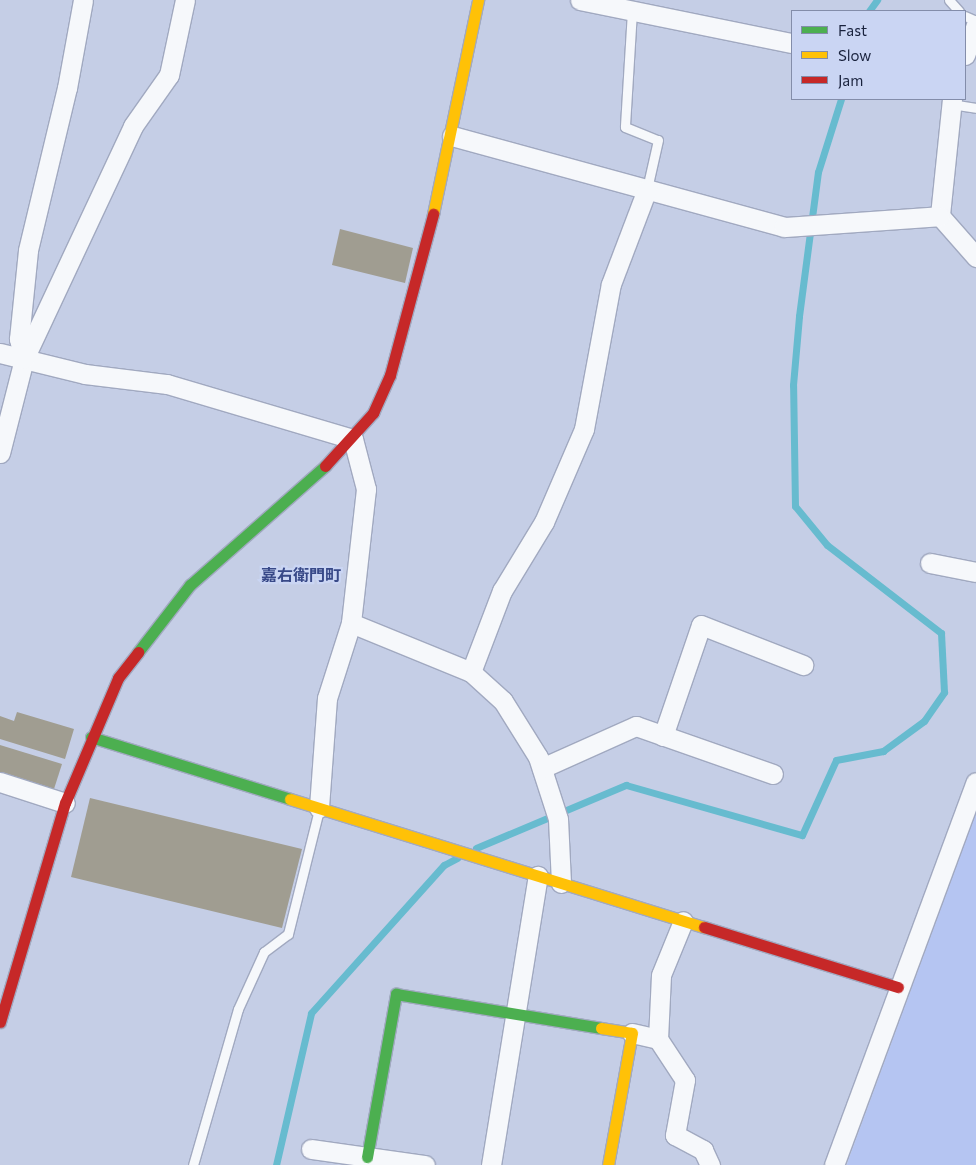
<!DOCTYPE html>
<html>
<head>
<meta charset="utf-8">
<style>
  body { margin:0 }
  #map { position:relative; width:976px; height:1165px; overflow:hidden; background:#c5cee6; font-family:Commissioner,"Noto Sans JP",sans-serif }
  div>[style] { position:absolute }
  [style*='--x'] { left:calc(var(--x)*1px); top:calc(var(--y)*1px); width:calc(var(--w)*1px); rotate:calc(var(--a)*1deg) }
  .built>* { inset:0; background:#b5c5f2 }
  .stream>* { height:7px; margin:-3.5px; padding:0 3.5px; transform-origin:3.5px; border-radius:3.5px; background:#67bbcf }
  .building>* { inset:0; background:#a09d91 }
  .roads { filter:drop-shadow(1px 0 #a1a9c0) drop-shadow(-1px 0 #a1a9c0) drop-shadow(0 1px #a1a9c0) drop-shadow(0 -1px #a1a9c0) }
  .lane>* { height:9px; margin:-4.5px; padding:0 4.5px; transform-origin:4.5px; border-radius:4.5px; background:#f6f8fb }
  .street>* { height:19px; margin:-9.5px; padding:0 9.5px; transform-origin:9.5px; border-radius:9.5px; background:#f6f8fb }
  .fast>* { height:11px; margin:-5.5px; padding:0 5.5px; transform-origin:5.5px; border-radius:5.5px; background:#4caf50 }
  .slow>* { height:11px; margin:-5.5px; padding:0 5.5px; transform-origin:5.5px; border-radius:5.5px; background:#ffc107 }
  .jam>* { height:11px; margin:-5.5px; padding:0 5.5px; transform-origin:5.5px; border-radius:5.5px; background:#c62828 }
  span { translate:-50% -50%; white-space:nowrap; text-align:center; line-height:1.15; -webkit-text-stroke:4.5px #cad5f3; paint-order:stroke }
  .neighbourhood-label { font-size:16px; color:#384988; font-weight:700 }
  .legend { position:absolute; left:791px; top:10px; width:175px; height:90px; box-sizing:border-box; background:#cad5f3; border:1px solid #838daa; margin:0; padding:6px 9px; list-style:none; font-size:15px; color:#19223d }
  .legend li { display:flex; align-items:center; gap:10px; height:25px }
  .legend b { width:25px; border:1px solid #838daa }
</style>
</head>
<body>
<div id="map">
  <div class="built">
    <i style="clip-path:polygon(976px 813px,976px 1165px,847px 1165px,848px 1161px)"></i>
  </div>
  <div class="stream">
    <i style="--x:869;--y:11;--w:14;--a:-54"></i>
    <i style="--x:476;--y:848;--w:163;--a:-22.8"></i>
    <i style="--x:626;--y:785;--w:183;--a:15.9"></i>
    <i style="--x:802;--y:835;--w:82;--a:-65.6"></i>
    <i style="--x:836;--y:760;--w:48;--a:-10.8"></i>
    <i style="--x:883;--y:751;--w:51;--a:-36.2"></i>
    <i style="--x:924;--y:721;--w:35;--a:-55"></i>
    <i style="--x:944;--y:692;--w:59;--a:-92.9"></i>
    <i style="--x:941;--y:633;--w:144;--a:-142.3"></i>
    <i style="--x:827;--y:545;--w:50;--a:-129.4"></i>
    <i style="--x:795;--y:506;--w:121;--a:-90.9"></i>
    <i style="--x:793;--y:385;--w:69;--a:-85"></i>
    <i style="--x:799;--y:316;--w:145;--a:-82.5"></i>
    <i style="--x:818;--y:172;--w:77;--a:-72.5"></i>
    <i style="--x:276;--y:1165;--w:156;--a:-77"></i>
    <i style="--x:311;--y:1013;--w:199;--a:-48.1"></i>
    <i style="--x:444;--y:865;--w:15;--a:-28"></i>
  </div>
  <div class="building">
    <i style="clip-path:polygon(340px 229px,413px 248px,405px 283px,332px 265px)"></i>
    <i style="clip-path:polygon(17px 712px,74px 729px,65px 759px,0 739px,0 716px,14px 721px)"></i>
    <i style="clip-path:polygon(0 745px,62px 764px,54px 789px,0 772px)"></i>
    <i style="clip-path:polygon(90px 798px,302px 849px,282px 928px,71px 877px)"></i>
  </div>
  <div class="roads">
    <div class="lane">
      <i style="--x:949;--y:0;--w:15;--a:48"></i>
      <i style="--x:632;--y:11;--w:116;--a:93.5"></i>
      <i style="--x:625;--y:127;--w:35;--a:22"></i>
      <i style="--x:658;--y:140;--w:50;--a:102.7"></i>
      <i style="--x:965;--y:16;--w:12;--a:24"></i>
      <i style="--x:951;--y:104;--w:25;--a:9"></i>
      <i style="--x:193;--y:1165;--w:162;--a:-73.9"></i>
      <i style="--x:238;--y:1009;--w:63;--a:-65.5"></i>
      <i style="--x:264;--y:952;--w:30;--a:-37"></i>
      <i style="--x:288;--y:934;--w:128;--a:-76"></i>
    </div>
    <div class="street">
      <i style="--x:580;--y:0;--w:216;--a:11.5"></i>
      <i style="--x:965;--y:55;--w:32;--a:-70"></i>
      <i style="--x:952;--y:99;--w:118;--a:95.9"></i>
      <i style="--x:940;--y:216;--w:55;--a:48.7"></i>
      <i style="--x:452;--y:136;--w:344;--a:15.3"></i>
      <i style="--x:784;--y:227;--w:156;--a:-4"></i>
      <i style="--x:0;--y:353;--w:25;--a:14"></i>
      <i style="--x:24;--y:359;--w:97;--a:104.3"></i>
      <i style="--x:24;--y:359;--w:63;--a:13.8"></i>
      <i style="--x:85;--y:374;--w:83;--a:7"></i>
      <i style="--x:167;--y:384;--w:194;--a:16.5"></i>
      <i style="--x:353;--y:439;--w:52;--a:75.4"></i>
      <i style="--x:366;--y:489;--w:135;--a:96.4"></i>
      <i style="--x:351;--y:623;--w:79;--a:107.7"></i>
      <i style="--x:327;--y:698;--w:110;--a:94.2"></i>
      <i style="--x:24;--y:359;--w:257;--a:-64.9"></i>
      <i style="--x:133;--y:126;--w:62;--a:-54.8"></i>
      <i style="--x:169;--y:75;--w:77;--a:-78"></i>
      <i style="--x:24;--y:359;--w:21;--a:-104"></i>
      <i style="--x:19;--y:339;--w:89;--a:-84.2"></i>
      <i style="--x:28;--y:250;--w:167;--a:-76.5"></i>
      <i style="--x:67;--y:88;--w:89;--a:-79.7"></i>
      <i style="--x:930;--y:563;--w:47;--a:11.1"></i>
      <i style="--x:351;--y:623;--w:130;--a:22.2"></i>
      <i style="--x:471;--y:672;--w:43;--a:42.2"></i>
      <i style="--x:503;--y:701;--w:66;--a:58"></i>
      <i style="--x:538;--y:757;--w:65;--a:72.1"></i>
      <i style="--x:558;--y:819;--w:64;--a:87.3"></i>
      <i style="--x:471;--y:672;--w:87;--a:-69.1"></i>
      <i style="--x:502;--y:591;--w:81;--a:-58.7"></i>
      <i style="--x:544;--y:522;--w:101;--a:-66.7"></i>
      <i style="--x:584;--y:429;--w:147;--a:-79.5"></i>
      <i style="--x:611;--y:284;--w:102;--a:-69.2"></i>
      <i style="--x:663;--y:736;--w:117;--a:-71.1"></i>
      <i style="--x:701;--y:625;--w:110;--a:21.4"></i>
      <i style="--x:542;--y:768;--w:103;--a:-24.1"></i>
      <i style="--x:636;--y:726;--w:145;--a:19.3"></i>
      <i style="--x:0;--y:782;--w:68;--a:17.9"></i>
      <i style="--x:632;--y:1033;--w:27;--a:13"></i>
      <i style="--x:658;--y:1039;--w:49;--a:56.6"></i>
      <i style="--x:685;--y:1080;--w:56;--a:100.3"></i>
      <i style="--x:675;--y:1135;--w:32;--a:28"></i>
      <i style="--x:703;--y:1150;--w:17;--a:65"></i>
      <i style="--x:658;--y:1039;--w:64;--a:-87.3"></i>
      <i style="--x:661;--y:975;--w:58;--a:-67.8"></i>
      <i style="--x:311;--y:1149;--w:115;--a:8"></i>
      <i style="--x:491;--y:1165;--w:293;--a:-80.8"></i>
      <i style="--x:834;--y:1165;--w:408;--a:-69.7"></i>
    </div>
    <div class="fast">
      <i style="--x:138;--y:652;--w:85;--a:-52.2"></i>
      <i style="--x:190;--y:585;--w:180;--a:-41.4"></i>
      <i style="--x:91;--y:737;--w:208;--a:17.3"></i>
      <i style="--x:367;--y:1157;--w:166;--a:-79.9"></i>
      <i style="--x:396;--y:994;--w:208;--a:9.4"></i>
    </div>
    <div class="slow">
      <i style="--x:433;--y:214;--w:219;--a:-78.1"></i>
      <i style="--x:290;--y:799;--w:433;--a:17.2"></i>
      <i style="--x:601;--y:1028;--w:31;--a:9"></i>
      <i style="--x:632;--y:1033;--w:134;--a:100.3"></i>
    </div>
    <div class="jam">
      <i style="--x:325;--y:466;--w:72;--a:-47.8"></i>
      <i style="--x:373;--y:413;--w:42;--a:-65.9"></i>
      <i style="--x:390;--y:375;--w:167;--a:-75"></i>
      <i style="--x:704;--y:927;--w:203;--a:17.2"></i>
      <i style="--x:0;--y:1022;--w:228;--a:-73.5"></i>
      <i style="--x:65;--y:803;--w:136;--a:-67"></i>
      <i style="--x:118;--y:678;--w:33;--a:-52"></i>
    </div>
  </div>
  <div class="neighbourhood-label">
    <span style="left:301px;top:575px">嘉右衛門町</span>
  </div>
  <ul class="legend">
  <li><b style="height:6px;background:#4caf50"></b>Fast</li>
  <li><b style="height:6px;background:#ffc107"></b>Slow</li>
  <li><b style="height:6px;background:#c62828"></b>Jam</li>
  </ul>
</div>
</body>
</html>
